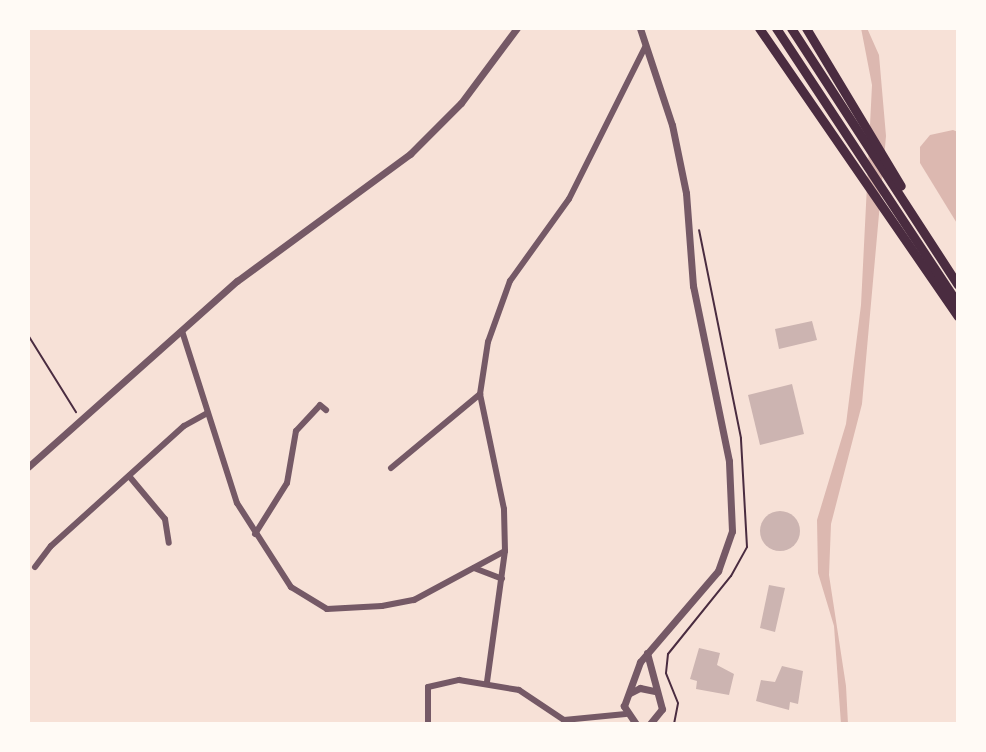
<!DOCTYPE html>
<html>
<head>
<meta charset="utf-8">
<style>
  body { margin:0 }
  #map { position:relative; width:986px; height:752px; overflow:hidden; background:#f7e1d7; font-family:"Source Sans 3",sans-serif }
  div>[style] { position:absolute }
  [style*='--x'] { left:calc(var(--x)*1px); top:calc(var(--y)*1px); width:calc(var(--w)*1px); rotate:calc(var(--a)*1deg) }
  .water>* { inset:0; background:#dcb8b0 }
  .building>* { inset:0; background:#ccb4b1 }
  .round { border-radius:50% }
  .path>* { height:2px; margin:-1px; padding:0 1px; transform-origin:1px; border-radius:1px; background:#4a2c40 }
  .minor>* { height:6px; margin:-3px; padding:0 3px; transform-origin:3px; border-radius:3px; background:#755966 }
  .tertiary>* { height:7px; margin:-3.5px; padding:0 3.5px; transform-origin:3.5px; border-radius:3.5px; background:#755966 }
  .primary>* { height:9px; margin:-4.5px; padding:0 4.5px; transform-origin:4.5px; border-radius:4.5px; background:#4a2c40 }
  span { translate:-50% -50%; white-space:nowrap; text-align:center; line-height:1.15; -webkit-text-stroke:6px #fffaf5; paint-order:stroke }
  .frame { position:absolute; inset:0; border:30px solid #fffaf5; pointer-events:none }
</style>
</head>
<body>
<div id="map">
  <div class="water">
    <i style="clip-path:polygon(861px 28px,867px 28px,879px 55px,886px 136px,862px 404px,831px 524px,829px 575px,846px 686px,848px 724px,841px 724px,834px 626px,818px 573px,817px 520px,846px 424px,861px 305px,872px 85px)"></i>
    <i style="clip-path:polygon(953px 130px,958px 132px,958px 225px,920px 163px,920px 147px,930px 135px)"></i>
  </div>
  <div class="building">
    <i style="clip-path:polygon(812px 321px,817px 340px,779px 349px,775px 329px)"></i>
    <i style="clip-path:polygon(792px 384px,804px 434px,760px 445px,748px 395px)"></i>
    <i class="round" style="left:760px;top:511px;width:40px;height:40px"></i>
    <i style="clip-path:polygon(769px 585px,785px 588px,775px 632px,760px 628px)"></i>
    <i style="clip-path:polygon(699px 648px,720px 653px,717px 665px,734px 674px,729px 695px,696px 689px,697px 681px,690px 679px)"></i>
    <i style="clip-path:polygon(782px 666px,803px 671px,798px 704px,790px 702px,789px 710px,756px 701px,761px 680px,775px 682px)"></i>
  </div>
  <div class="path">
    <i style="--x:28;--y:335;--w:91;--a:58.1"></i>
    <i style="--x:674;--y:724;--w:21;--a:-79"></i>
    <i style="--x:678;--y:703;--w:32;--a:-112"></i>
    <i style="--x:666;--y:673;--w:19;--a:-84"></i>
    <i style="--x:668;--y:654;--w:100;--a:-51.1"></i>
    <i style="--x:731;--y:576;--w:33;--a:-61"></i>
    <i style="--x:747;--y:547;--w:109;--a:-93.2"></i>
    <i style="--x:741;--y:438;--w:212;--a:-101.4"></i>
  </div>
  <div class="minor">
    <i style="--x:182;--y:331;--w:181;--a:72.3"></i>
    <i style="--x:237;--y:503;--w:100;--a:57.3"></i>
    <i style="--x:291;--y:587;--w:42;--a:31.4"></i>
    <i style="--x:327;--y:609;--w:55;--a:-3.1"></i>
    <i style="--x:382;--y:606;--w:33;--a:-11"></i>
    <i style="--x:414;--y:600;--w:103;--a:-28.3"></i>
    <i style="--x:391;--y:468;--w:116;--a:-39.7"></i>
    <i style="--x:129;--y:476;--w:56;--a:50.1"></i>
    <i style="--x:165;--y:519;--w:24;--a:81"></i>
    <i style="--x:255;--y:534;--w:60;--a:-57.9"></i>
    <i style="--x:287;--y:483;--w:53;--a:-80.2"></i>
    <i style="--x:296;--y:431;--w:35;--a:-47"></i>
    <i style="--x:320;--y:405;--w:8;--a:40"></i>
    <i style="--x:35;--y:567;--w:26;--a:-53"></i>
    <i style="--x:51;--y:546;--w:179;--a:-42.1"></i>
    <i style="--x:184;--y:426;--w:26;--a:-29"></i>
    <i style="--x:474;--y:568;--w:30;--a:21"></i>
    <i style="--x:487;--y:682;--w:132;--a:-82.2"></i>
    <i style="--x:505;--y:551;--w:42;--a:-91.4"></i>
    <i style="--x:504;--y:509;--w:117;--a:-101.8"></i>
    <i style="--x:480;--y:394;--w:53;--a:-81.3"></i>
    <i style="--x:488;--y:342;--w:65;--a:-70.2"></i>
    <i style="--x:510;--y:281;--w:101;--a:-54.3"></i>
    <i style="--x:569;--y:199;--w:170;--a:-63.4"></i>
    <i style="--x:428;--y:724;--w:37;--a:-90"></i>
    <i style="--x:428;--y:687;--w:32;--a:-13"></i>
    <i style="--x:459;--y:680;--w:61;--a:9.5"></i>
    <i style="--x:519;--y:690;--w:54;--a:33.7"></i>
    <i style="--x:564;--y:720;--w:62;--a:-5.5"></i>
  </div>
  <div class="tertiary">
    <i style="--x:28;--y:467;--w:280;--a:-41.7"></i>
    <i style="--x:237;--y:281;--w:215;--a:-36.3"></i>
    <i style="--x:410;--y:154;--w:72;--a:-45"></i>
    <i style="--x:461;--y:103;--w:94;--a:-53.3"></i>
    <i style="--x:647;--y:653;--w:58;--a:75"></i>
    <i style="--x:662;--y:709;--w:19;--a:129"></i>
    <i style="--x:630;--y:693;--w:11;--a:-27"></i>
    <i style="--x:640;--y:688;--w:14;--a:12"></i>
    <i style="--x:636;--y:724;--w:22;--a:-124"></i>
    <i style="--x:624;--y:706;--w:47;--a:-70"></i>
    <i style="--x:640;--y:662;--w:120;--a:-49.4"></i>
    <i style="--x:718;--y:571;--w:42;--a:-70.7"></i>
    <i style="--x:732;--y:531;--w:70;--a:-92.5"></i>
    <i style="--x:729;--y:461;--w:179;--a:-101.6"></i>
    <i style="--x:693;--y:286;--w:93;--a:-94.3"></i>
    <i style="--x:686;--y:193;--w:69;--a:-101.6"></i>
    <i style="--x:672;--y:125;--w:102;--a:-108.3"></i>
  </div>
  <div class="primary">
    <i style="--x:759;--y:28;--w:350;--a:55.4"></i>
    <i style="--x:776;--y:28;--w:331;--a:56.6"></i>
    <i style="--x:791;--y:28;--w:306;--a:57"></i>
    <i style="--x:806;--y:28;--w:184;--a:59"></i>
  </div>
  <div class="frame"></div>
</div>
</body>
</html>
